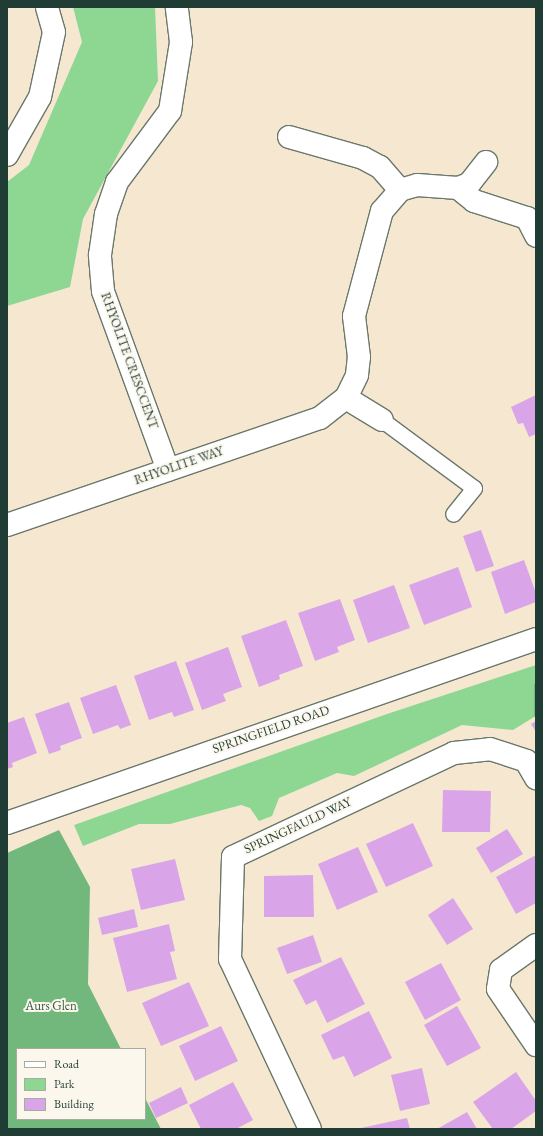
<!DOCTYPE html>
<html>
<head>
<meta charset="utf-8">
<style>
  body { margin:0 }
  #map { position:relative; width:543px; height:1136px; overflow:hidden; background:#f6e7d1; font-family:"EB Garamond",serif }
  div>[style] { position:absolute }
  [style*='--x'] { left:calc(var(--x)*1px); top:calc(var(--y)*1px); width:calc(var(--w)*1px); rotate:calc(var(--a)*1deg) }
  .green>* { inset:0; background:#8dd793 }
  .forest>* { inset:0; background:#72b87d }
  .building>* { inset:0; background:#daa5e8 }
  .roads { filter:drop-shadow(1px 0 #6a786b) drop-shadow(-1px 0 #6a786b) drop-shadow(0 1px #6a786b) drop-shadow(0 -1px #6a786b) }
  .lane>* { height:15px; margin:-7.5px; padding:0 7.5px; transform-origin:7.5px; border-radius:7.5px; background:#fff }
  .street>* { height:22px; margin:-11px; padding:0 11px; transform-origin:11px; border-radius:11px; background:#fff }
  .secondary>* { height:22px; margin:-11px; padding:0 11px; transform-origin:11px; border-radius:11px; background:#fff }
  span { translate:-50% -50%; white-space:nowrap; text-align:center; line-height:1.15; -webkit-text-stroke:4px #fbf7ec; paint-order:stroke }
  .street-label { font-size:13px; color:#1f3d34 }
  .park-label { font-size:13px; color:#355c47 }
  .frame { position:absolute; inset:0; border:8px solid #1f3d34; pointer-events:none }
  .legend { position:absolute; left:16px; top:1048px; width:130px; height:72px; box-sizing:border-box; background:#fbf7ec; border:1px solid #a3ada2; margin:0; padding:5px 7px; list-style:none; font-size:12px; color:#1f3d34 }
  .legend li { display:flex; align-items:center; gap:8px; height:20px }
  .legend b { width:20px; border:1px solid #a3ada2 }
</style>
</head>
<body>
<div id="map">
  <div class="green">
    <i style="clip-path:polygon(73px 7px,155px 7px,158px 81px,83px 219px,70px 287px,7px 306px,7px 182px,29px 165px,82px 42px)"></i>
    <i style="clip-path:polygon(536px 665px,534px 717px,513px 730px,462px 725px,354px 776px,337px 773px,279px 798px,272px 816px,259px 821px,250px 808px,241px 805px,170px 824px,139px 824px,83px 846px,74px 825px,387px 714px)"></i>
  </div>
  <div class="forest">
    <i style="clip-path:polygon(536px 681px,536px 716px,534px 717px,534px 685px)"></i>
    <i style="clip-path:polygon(59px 830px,90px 887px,88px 984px,121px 1049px,17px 1049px,17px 1119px,145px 1119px,145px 1098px,161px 1129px,7px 1129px,7px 853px)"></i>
  </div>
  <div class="building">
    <i style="clip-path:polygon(536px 395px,536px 434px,529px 437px,523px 423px,518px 424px,511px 407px)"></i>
    <i style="clip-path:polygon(481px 530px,494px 566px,476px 572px,463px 536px)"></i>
    <i style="clip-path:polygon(524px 560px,536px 593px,536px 602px,505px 614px,491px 572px)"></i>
    <i style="clip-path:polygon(458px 567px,472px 607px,424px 625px,409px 585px)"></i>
    <i style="clip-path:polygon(394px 585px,410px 628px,368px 643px,353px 600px)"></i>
    <i style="clip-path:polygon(340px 599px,355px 640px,337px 647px,339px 652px,315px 661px,298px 613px)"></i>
    <i style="clip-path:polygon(286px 620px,303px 666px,279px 675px,280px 679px,259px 687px,241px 636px)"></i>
    <i style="clip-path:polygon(228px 647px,242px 687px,223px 694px,226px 701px,202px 710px,185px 663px)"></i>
    <i style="clip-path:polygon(176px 661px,194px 710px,174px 717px,172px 712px,149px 720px,134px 676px)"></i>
    <i style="clip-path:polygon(116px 685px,131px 725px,120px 729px,118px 725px,93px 734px,80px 698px)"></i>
    <i style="clip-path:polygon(69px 702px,82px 738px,60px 746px,61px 750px,49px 754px,35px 714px)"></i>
    <i style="clip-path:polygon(24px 717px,37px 753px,12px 763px,13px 767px,7px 769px,7px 723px)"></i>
    <i style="clip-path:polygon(536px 721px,536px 732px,531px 724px)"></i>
    <i style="clip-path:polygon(443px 790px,491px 791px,490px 832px,442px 832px)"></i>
    <i style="clip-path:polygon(413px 823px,433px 866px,386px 887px,366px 844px)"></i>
    <i style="clip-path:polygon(507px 829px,523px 854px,491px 873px,476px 848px)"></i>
    <i style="clip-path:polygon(358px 847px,378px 892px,337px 910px,318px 864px)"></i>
    <i style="clip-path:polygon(536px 855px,536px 903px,516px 914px,496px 877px)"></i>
    <i style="clip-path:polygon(175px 859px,185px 900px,141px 910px,131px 869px)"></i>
    <i style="clip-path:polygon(313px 875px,314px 917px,264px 917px,264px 876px)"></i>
    <i style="clip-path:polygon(453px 898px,473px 929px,447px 945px,428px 915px)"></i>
    <i style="clip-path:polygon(134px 909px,138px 927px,102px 935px,98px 918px)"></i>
    <i style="clip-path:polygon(169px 924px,175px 951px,170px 952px,177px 979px,127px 992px,113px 938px)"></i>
    <i style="clip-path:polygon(313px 935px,322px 962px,287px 974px,277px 948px)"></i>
    <i style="clip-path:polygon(341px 957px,365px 1004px,327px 1023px,316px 1000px,306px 1005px,293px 980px)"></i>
    <i style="clip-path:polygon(441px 963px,461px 1000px,425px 1020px,405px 982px)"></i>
    <i style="clip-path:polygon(189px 982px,209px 1026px,161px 1046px,142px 1003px)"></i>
    <i style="clip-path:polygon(457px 1006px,481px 1048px,447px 1066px,424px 1025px)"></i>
    <i style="clip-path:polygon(369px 1011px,392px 1058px,354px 1077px,344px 1056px,333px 1060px,321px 1035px)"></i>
    <i style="clip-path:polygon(221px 1026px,238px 1061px,195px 1081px,179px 1046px)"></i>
    <i style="clip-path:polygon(422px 1068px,430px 1104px,400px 1111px,391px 1075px)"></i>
    <i style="clip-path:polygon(516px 1072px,536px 1101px,536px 1111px,511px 1129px,493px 1129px,473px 1102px)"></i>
    <i style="clip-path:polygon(233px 1082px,253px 1120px,236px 1129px,201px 1129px,189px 1105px)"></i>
    <i style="clip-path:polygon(181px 1087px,188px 1103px,156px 1118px,149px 1103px)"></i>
    <i style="clip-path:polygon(467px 1112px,477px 1129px,437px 1129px)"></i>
    <i style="clip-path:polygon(407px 1118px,410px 1129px,361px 1129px,361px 1128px)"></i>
  </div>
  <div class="roads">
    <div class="lane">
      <i style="--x:382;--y:420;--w:114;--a:36.5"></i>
      <i style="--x:474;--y:488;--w:33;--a:129"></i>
    </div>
    <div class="street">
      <i style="--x:289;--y:137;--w:77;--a:15.8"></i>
      <i style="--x:363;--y:158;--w:19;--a:28"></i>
      <i style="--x:380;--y:167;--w:30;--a:49"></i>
      <i style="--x:7;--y:155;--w:67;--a:-60.4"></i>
      <i style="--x:40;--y:97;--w:66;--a:-77.8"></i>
      <i style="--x:54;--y:32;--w:26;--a:-106"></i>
      <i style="--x:458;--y:188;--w:21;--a:39"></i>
      <i style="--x:474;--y:201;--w:56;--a:17.8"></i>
      <i style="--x:527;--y:218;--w:20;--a:63"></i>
      <i style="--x:346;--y:398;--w:42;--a:31.4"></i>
      <i style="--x:168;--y:470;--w:190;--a:-110"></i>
      <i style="--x:103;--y:291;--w:36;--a:-95"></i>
      <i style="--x:100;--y:255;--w:41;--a:-81.7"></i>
      <i style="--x:106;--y:214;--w:34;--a:-71"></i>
      <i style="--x:117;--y:182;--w:89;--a:-53.3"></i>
      <i style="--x:170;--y:111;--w:70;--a:-80.9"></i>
      <i style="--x:181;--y:42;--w:35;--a:-97"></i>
      <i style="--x:7;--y:525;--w:331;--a:-18.9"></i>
      <i style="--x:320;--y:418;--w:33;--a:-38"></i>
      <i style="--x:346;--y:398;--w:25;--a:-64"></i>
      <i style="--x:357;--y:375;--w:18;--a:-84"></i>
      <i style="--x:359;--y:357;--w:41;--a:-97"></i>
      <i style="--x:354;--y:316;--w:109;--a:-75.1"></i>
      <i style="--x:382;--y:211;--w:28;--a:-49"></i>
      <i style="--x:400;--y:190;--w:18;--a:-16"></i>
      <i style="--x:417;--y:185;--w:41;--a:4.2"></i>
      <i style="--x:458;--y:188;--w:12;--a:-20"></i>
      <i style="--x:469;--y:184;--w:28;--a:-52"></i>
      <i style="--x:536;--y:945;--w:43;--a:144.5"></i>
      <i style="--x:501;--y:970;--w:19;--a:99"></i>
      <i style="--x:498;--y:989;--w:68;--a:55.8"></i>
      <i style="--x:310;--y:1129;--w:188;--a:-115.2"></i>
      <i style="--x:230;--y:959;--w:102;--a:-88.3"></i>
      <i style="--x:233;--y:857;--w:244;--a:-25.2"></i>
      <i style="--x:454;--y:753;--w:36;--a:-6"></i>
      <i style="--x:490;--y:749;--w:38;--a:18"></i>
      <i style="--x:526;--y:761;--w:20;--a:60"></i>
    </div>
    <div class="secondary">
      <i style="--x:7;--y:823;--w:560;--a:-19.18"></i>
    </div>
  </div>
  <div class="street-label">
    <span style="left:129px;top:361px;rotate:70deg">RHYOLITE CRESCCENT</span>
    <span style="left:179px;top:466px;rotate:-19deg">RHYOLITE WAY</span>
    <span style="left:271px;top:730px;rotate:-19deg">SPRINGFIELD ROAD</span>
    <span style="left:298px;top:826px;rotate:-25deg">SPRINGFAULD WAY</span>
  </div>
  <div class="park-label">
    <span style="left:51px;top:1006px">Aurs Glen</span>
  </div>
  <div class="frame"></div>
  <ul class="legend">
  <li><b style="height:5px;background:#fff"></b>Road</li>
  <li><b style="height:11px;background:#8dd793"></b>Park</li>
  <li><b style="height:11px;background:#daa5e8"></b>Building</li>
  </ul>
</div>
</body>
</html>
